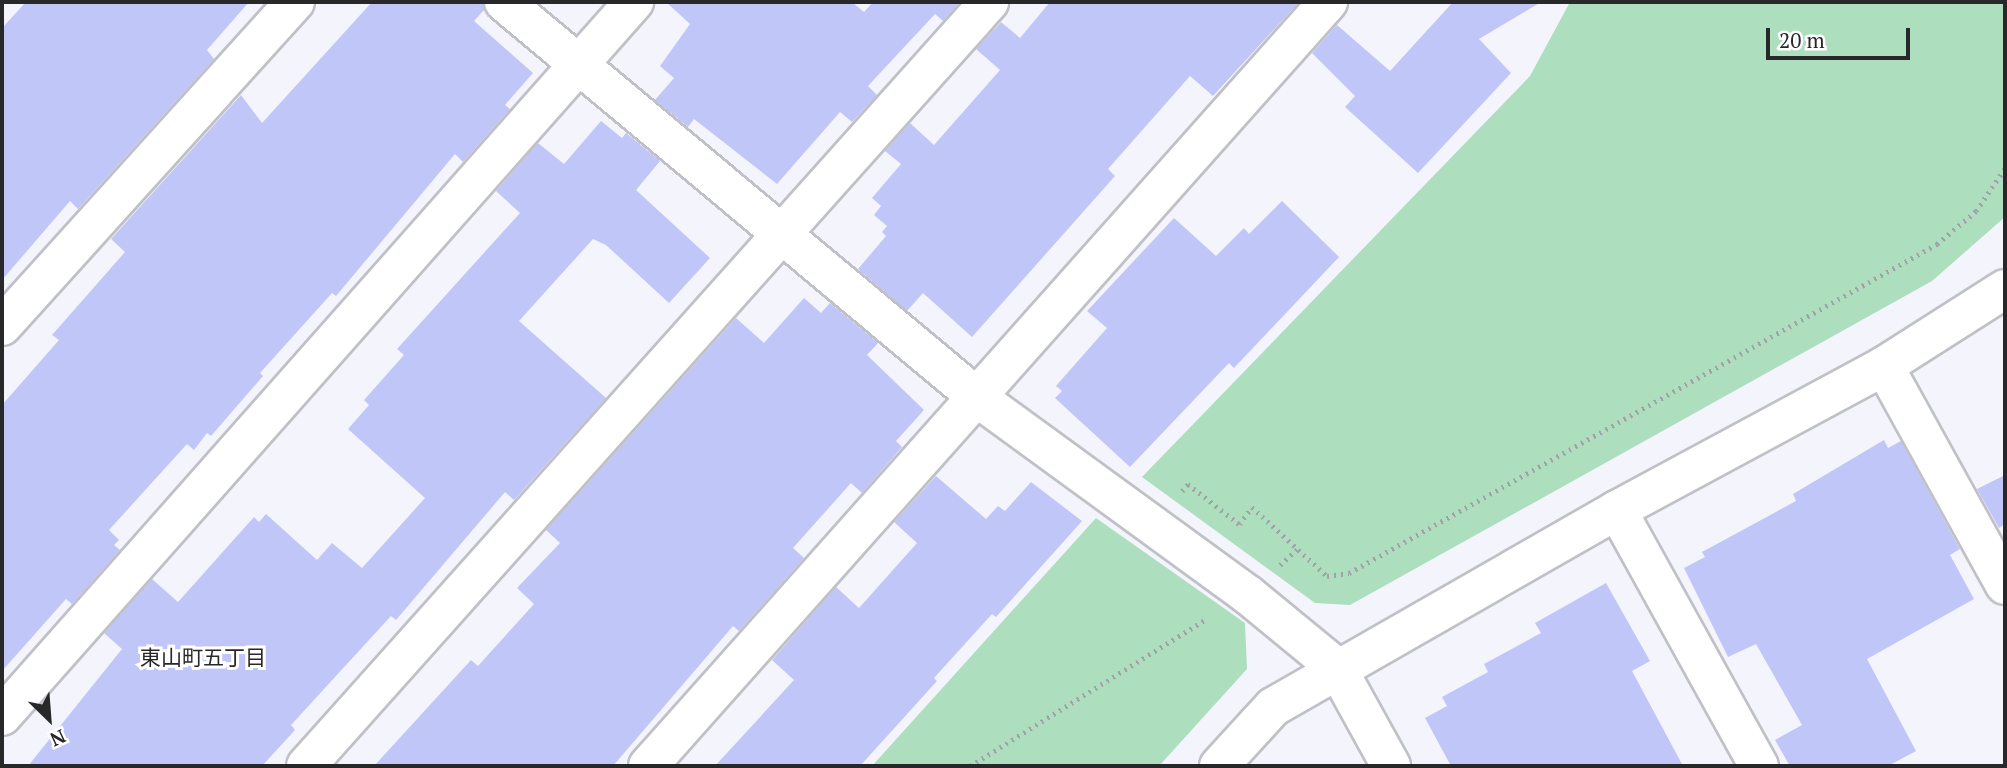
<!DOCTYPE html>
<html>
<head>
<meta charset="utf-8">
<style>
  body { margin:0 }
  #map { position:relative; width:2007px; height:768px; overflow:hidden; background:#f4f5fc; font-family:"PT Serif","Noto Sans JP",serif }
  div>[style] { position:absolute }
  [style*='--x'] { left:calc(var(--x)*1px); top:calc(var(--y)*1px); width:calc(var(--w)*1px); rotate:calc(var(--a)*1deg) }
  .green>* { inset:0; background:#addebe }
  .building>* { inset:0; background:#c0c6f8 }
  .path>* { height:4.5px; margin-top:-2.25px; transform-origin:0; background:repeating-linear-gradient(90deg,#a1a2a7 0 2px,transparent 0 7px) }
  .roads { filter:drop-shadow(2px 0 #c0c1c7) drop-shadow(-2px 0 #c0c1c7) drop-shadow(0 2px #c0c1c7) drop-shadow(0 -2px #c0c1c7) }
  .street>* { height:38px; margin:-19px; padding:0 19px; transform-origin:19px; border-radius:19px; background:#fff }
  .secondary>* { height:38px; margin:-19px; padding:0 19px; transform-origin:19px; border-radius:19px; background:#fff }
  span { translate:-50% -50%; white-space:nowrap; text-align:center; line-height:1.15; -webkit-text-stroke:6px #fff; paint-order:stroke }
  .neighbourhood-label { font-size:21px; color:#28282b }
  .frame { position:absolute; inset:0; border:4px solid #28282b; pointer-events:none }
  .north { position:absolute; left:14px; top:684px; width:70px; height:70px; -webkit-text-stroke:5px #fff; paint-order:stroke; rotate:155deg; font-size:19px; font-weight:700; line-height:28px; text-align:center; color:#28282b }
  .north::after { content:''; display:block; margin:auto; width:24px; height:32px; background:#28282b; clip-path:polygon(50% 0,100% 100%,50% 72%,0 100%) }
  .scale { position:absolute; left:1766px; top:28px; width:144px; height:32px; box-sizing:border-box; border:4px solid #28282b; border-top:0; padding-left:9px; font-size:21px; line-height:24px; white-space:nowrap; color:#28282b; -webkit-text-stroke:5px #fff; paint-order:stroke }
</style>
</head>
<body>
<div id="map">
  <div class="green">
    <i style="clip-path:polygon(1570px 2px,2005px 2px,2005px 217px,1932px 281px,1350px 605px,1315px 603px,1142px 477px,1530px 76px)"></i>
    <i style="clip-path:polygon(1096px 518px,1245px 623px,1247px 669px,1159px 766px,872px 766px)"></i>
  </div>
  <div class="building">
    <i style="clip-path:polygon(26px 2px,249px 2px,207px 50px,214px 59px,78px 209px,70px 201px,2px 280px,2px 28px)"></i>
    <i style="clip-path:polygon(372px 2px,483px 2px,484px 10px,474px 21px,533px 73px,505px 105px,510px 109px,463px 162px,455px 154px,336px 296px,332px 293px,260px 373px,263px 376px,211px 436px,207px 433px,194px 450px,187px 444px,109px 530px,119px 540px,114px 545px,120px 550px,72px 604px,66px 599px,2px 671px,2px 405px,59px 340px,52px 335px,125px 252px,111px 239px,241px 95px,262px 123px)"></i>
    <i style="clip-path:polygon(666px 2px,852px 2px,864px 12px,873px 2px,960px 2px,943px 21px,935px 14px,868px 86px,877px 95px,852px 122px,840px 112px,777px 184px,694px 119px,688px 127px,655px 100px,674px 78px,660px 66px,690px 24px)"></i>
    <i style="clip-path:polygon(1050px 2px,1299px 2px,1213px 96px,1190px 76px,1108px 169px,1115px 176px,972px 337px,923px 293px,907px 311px,858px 269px,886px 236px,882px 232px,887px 226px,874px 215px,881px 206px,872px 198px,901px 164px,885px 151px,910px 123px,934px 145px,1000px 70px,976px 49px,1001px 22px,1020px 38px)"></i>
    <i style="clip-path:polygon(1453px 2px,1541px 2px,1479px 39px,1511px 73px,1418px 173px,1345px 107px,1355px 96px,1312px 53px,1337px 25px,1390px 71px)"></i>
    <i style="clip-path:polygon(601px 121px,622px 138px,626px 133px,660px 161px,636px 190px,710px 258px,669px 303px,606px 245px,593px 239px,519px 321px,606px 398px,514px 500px,505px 492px,396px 620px,391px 616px,291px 725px,295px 730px,262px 766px,28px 766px,122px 649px,104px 633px,152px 579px,178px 602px,254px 517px,259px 522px,266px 514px,317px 560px,332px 543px,362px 568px,425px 498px,348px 429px,369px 405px,364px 400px,404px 355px,397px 349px,520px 213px,496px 191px,538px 143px,564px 164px)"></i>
    <i style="clip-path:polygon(1282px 201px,1339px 257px,1234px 368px,1229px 363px,1130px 467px,1055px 398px,1062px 391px,1056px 386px,1107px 328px,1087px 311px,1174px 218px,1216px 256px,1244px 228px,1249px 234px)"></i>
    <i style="clip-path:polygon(804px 298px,821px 313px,830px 303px,878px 343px,867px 355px,924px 410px,896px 441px,902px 447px,862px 493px,851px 483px,793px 548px,804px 558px,739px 631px,733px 626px,613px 766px,374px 766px,471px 660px,478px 666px,534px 604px,517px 588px,560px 543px,546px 530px,736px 318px,764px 343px)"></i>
    <i style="clip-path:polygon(1884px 440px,1888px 448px,1901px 441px,1960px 549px,1950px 555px,1974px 599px,1867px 659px,1916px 751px,1888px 766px,1790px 766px,1775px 740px,1802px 725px,1756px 644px,1728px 657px,1684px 568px,1705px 557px,1702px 552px,1796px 501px,1793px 494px)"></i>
    <i style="clip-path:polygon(2005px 475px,2005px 524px,1999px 528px,1977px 489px)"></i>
    <i style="clip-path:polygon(936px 476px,986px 519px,998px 506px,1005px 511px,1031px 482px,1082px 521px,996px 617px,992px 614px,934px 678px,937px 681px,860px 766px,715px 766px,794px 680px,772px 660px,836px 587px,859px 608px,917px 543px,894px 522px)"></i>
    <i style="clip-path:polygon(1606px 583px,1650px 661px,1632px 671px,1683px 766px,1451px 766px,1425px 718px,1447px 706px,1442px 697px,1488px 672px,1484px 664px,1541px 633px,1535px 623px)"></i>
  </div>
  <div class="path">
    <i style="--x:1182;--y:491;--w:9;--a:-49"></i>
    <i style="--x:1188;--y:484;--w:65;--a:38.1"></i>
    <i style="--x:1239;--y:524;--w:21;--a:-53"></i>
    <i style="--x:1252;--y:507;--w:102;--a:42.6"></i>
    <i style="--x:1327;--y:576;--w:22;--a:-8"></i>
    <i style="--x:1349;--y:573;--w:674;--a:-29.23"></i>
    <i style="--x:1937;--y:244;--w:51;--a:-40.2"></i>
    <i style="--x:1976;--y:211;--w:52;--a:-56"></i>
    <i style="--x:1280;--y:565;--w:23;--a:-43"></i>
    <i style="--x:970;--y:766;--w:277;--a:-31.9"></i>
  </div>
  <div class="roads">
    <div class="street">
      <i style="--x:504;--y:2;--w:618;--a:39.88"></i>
      <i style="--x:978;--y:398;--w:333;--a:36.1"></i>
      <i style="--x:1247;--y:594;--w:117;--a:39.4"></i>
      <i style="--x:1337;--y:668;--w:112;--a:61.1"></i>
      <i style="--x:2;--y:326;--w:437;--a:-47.9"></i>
      <i style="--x:1884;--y:366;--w:250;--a:61.1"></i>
      <i style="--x:1617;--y:510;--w:293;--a:61"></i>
      <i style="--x:2;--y:716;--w:954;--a:-48.49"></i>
      <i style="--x:306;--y:766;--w:1025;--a:-48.2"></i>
      <i style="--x:648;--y:766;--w:1023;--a:-48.33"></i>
    </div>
    <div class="secondary">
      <i style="--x:1219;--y:766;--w:80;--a:-47.5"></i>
      <i style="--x:1273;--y:707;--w:396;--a:-29.8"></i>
      <i style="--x:1617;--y:510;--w:303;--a:-28.3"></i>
      <i style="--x:1884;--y:366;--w:143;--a:-32.5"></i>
    </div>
  </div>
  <div class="neighbourhood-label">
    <span style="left:203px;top:657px">東山町五丁目</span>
  </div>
  <div class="frame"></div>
  <div class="north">N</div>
  <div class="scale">20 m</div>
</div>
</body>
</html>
